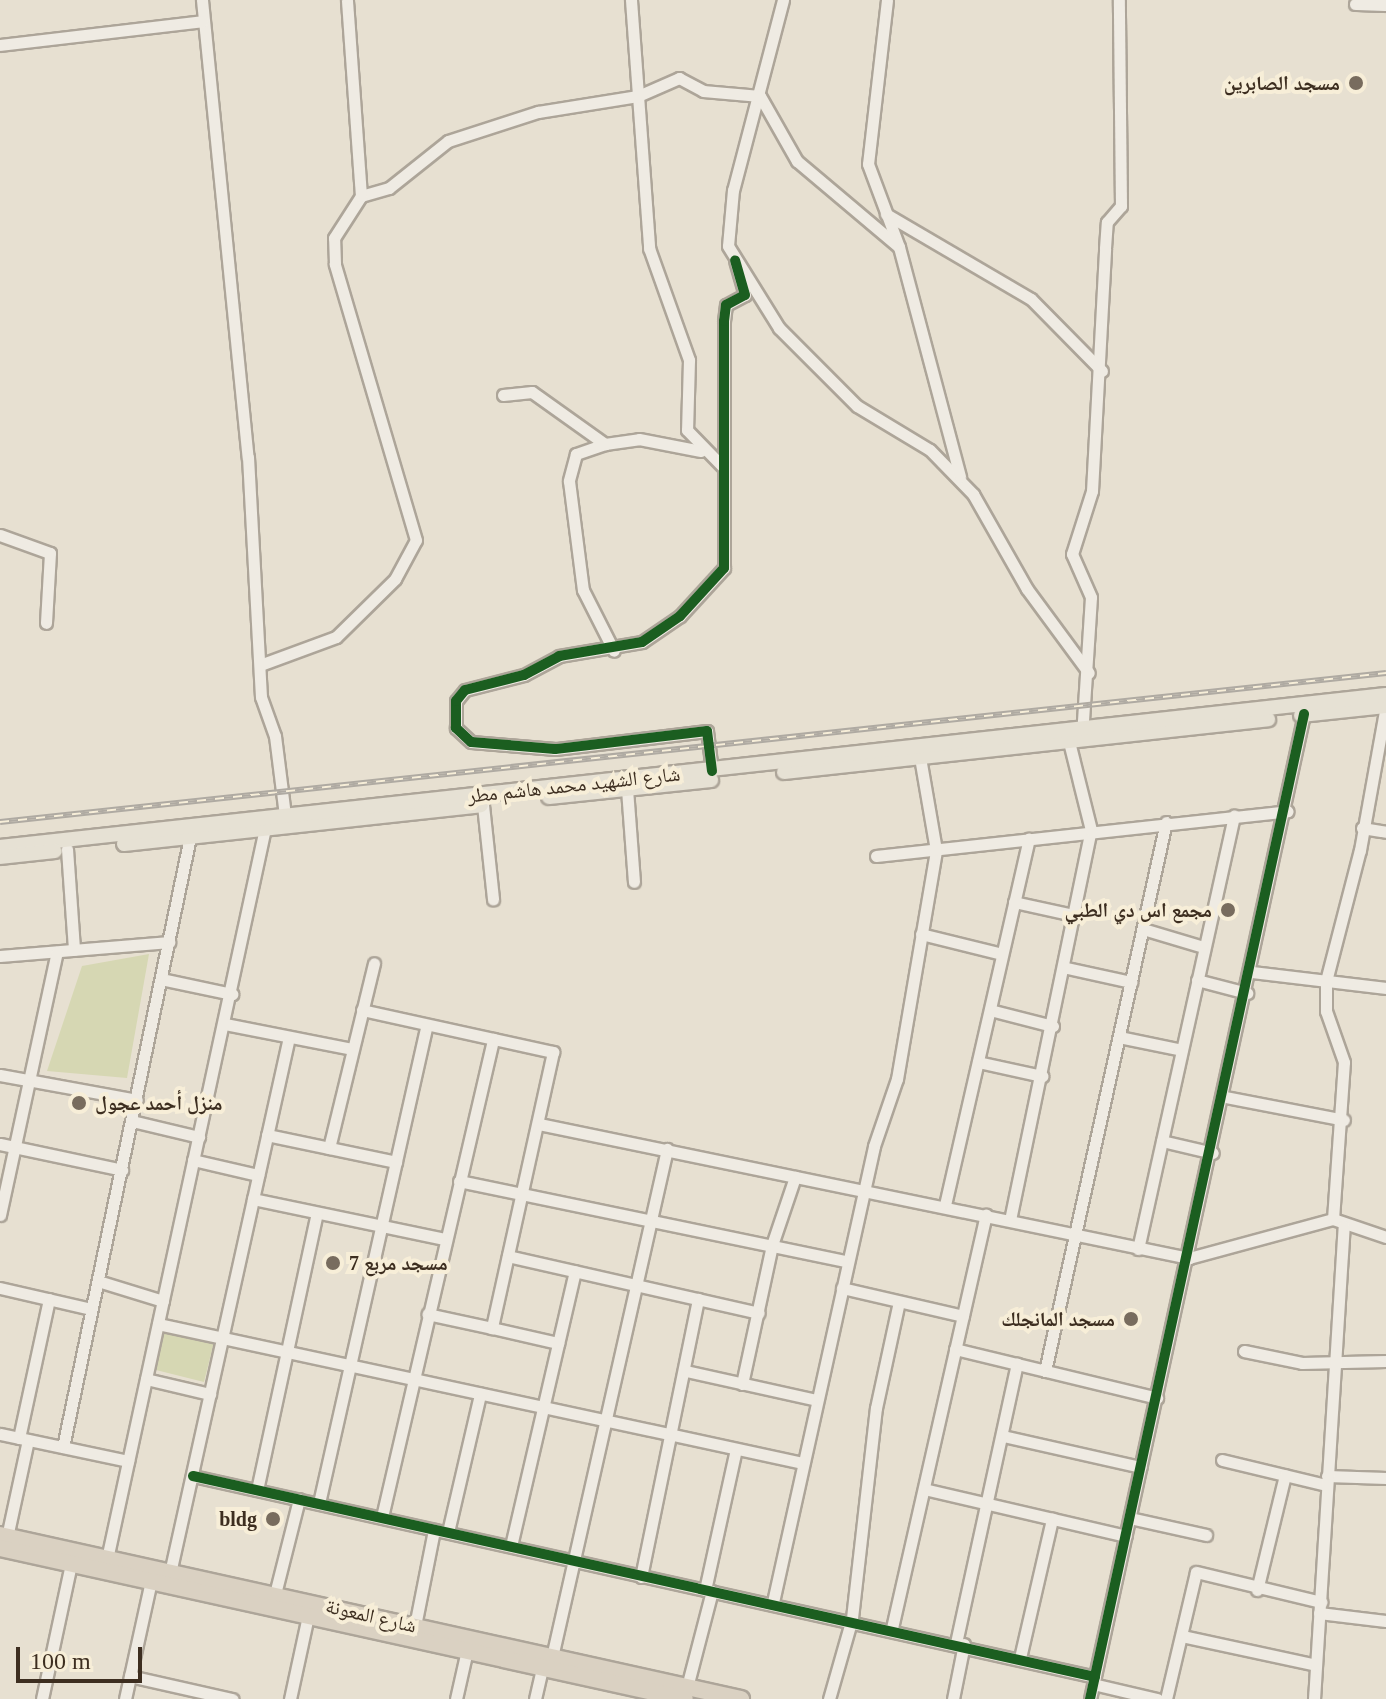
<!DOCTYPE html>
<html>
<head>
<meta charset="utf-8">
<style>
  body { margin:0 }
  #map { position:relative; width:1386px; height:1699px; overflow:hidden; background:#e7e0d1; font-family:"Times New Roman","Noto Naskh Arabic",serif }
  div>[style] { position:absolute }
  [style*='--x'] { left:calc(var(--x)*1px); top:calc(var(--y)*1px); width:calc(var(--w)*1px); rotate:calc(var(--a)*1deg) }
  .green>* { inset:0; background:#d6d7b3 }
  .roads { filter:drop-shadow(2px 0 #ada599) drop-shadow(-2px 0 #ada599) drop-shadow(0 2px #ada599) drop-shadow(0 -2px #ada599) }
  .minor>* { height:11px; margin:-5.5px; padding:0 5.5px; transform-origin:5.5px; border-radius:5.5px; background:#efebe3 }
  .major>* { height:14px; margin:-7px; padding:0 7px; transform-origin:7px; border-radius:7px; background:#e6e1d4 }
  .highway>* { height:16px; margin:-8px; padding:0 8px; transform-origin:8px; border-radius:8px; background:#dad1c2 }
  .rail>* { height:6px; margin-top:-3px; transform-origin:0; background:repeating-linear-gradient(90deg,#f7eed8 0 9px,#afaaa2 0 18px); box-sizing:border-box; border-block:2px solid #afaaa2 }
  .cycleway>* { height:10px; margin:-5px; padding:0 5px; transform-origin:5px; border-radius:5px; background:#1b5e20 }
  .dots>* { width:22px; height:22px; translate:-50% -50%; box-sizing:border-box; border:4px solid #f7eed8; border-radius:50% }
  span { translate:-50% -50%; white-space:nowrap; text-align:center; line-height:1.15; -webkit-text-stroke:8px #f7eed8; paint-order:stroke }
  .poi-label { font-size:20px; color:#3d2e20; font-weight:700 }
  .right { translate:-100% -50%; text-align:right }
  .left { translate:0 -50%; text-align:left }
  .street-label { font-size:20px; color:#3d2e20 }
  .scale { position:absolute; left:16px; top:1647px; width:126px; height:36px; box-sizing:border-box; border:4px solid #3d2e20; border-top:0; padding-left:10px; font-size:24px; line-height:28px; white-space:nowrap; color:#3d2e20; -webkit-text-stroke:6px #f7eed8; paint-order:stroke }
</style>
</head>
<body>
<div id="map">
  <div class="green">
    <i style="clip-path:polygon(149px 954px,127px 1078px,47px 1071px,82px 966px)"></i>
    <i style="clip-path:polygon(161px 1330px,214px 1342px,204px 1382px,152px 1369px)"></i>
  </div>
  <div class="roads">
    <div class="minor">
      <i style="--x:202;--y:0;--w:459;--a:84.3"></i>
      <i style="--x:248;--y:457;--w:240;--a:86.9"></i>
      <i style="--x:261;--y:697;--w:41;--a:70.3"></i>
      <i style="--x:275;--y:736;--w:80;--a:82.8"></i>
      <i style="--x:631;--y:0;--w:249;--a:85.8"></i>
      <i style="--x:649;--y:248;--w:119;--a:70.3"></i>
      <i style="--x:689;--y:360;--w:70;--a:91.6"></i>
      <i style="--x:687;--y:430;--w:52;--a:45.8"></i>
      <i style="--x:783;--y:0;--w:196;--a:104.7"></i>
      <i style="--x:733;--y:190;--w:56;--a:95.1"></i>
      <i style="--x:728;--y:246;--w:97;--a:58.1"></i>
      <i style="--x:779;--y:328;--w:110;--a:45"></i>
      <i style="--x:857;--y:406;--w:85;--a:31.1"></i>
      <i style="--x:930;--y:450;--w:62;--a:45.7"></i>
      <i style="--x:973;--y:494;--w:109;--a:60.4"></i>
      <i style="--x:1027;--y:589;--w:104;--a:53.6"></i>
      <i style="--x:887;--y:0;--w:165;--a:96.6"></i>
      <i style="--x:868;--y:164;--w:89;--a:69.5"></i>
      <i style="--x:899;--y:247;--w:238;--a:75.1"></i>
      <i style="--x:1355;--y:4;--w:31;--a:2"></i>
      <i style="--x:0;--y:45;--w:204;--a:-6.7"></i>
      <i style="--x:361;--y:196;--w:29;--a:-16"></i>
      <i style="--x:389;--y:188;--w:75;--a:-38.5"></i>
      <i style="--x:448;--y:141;--w:95;--a:-17.9"></i>
      <i style="--x:538;--y:112;--w:101;--a:-9.1"></i>
      <i style="--x:638;--y:96;--w:45;--a:-23.7"></i>
      <i style="--x:679;--y:78;--w:27;--a:28"></i>
      <i style="--x:703;--y:91;--w:57;--a:5"></i>
      <i style="--x:760;--y:96;--w:75;--a:60.4"></i>
      <i style="--x:797;--y:161;--w:133;--a:40.1"></i>
      <i style="--x:886;--y:214;--w:168;--a:30.4"></i>
      <i style="--x:1031;--y:299;--w:101;--a:45.4"></i>
      <i style="--x:503;--y:395;--w:29;--a:-6"></i>
      <i style="--x:532;--y:392;--w:90;--a:35.5"></i>
      <i style="--x:605;--y:444;--w:34;--a:-8"></i>
      <i style="--x:639;--y:439;--w:63;--a:11"></i>
      <i style="--x:605;--y:444;--w:31;--a:161"></i>
      <i style="--x:576;--y:454;--w:28;--a:105"></i>
      <i style="--x:569;--y:481;--w:110;--a:82.7"></i>
      <i style="--x:583;--y:590;--w:68;--a:63.1"></i>
      <i style="--x:0;--y:535;--w:53;--a:19.8"></i>
      <i style="--x:50;--y:553;--w:70;--a:93.3"></i>
      <i style="--x:260;--y:665;--w:81;--a:-20.2"></i>
      <i style="--x:336;--y:637;--w:83;--a:-44.5"></i>
      <i style="--x:395;--y:579;--w:44;--a:-61.7"></i>
      <i style="--x:416;--y:540;--w:288;--a:-106.4"></i>
      <i style="--x:335;--y:264;--w:26;--a:-92"></i>
      <i style="--x:334;--y:238;--w:50;--a:-57.3"></i>
      <i style="--x:361;--y:196;--w:196;--a:-94.1"></i>
      <i style="--x:1082;--y:736;--w:139;--a:-86.3"></i>
      <i style="--x:1091;--y:597;--w:47;--a:-113.8"></i>
      <i style="--x:1072;--y:554;--w:66;--a:-72.4"></i>
      <i style="--x:1092;--y:491;--w:243;--a:-86.9"></i>
      <i style="--x:1105;--y:248;--w:26;--a:-86"></i>
      <i style="--x:1107;--y:222;--w:21;--a:-49"></i>
      <i style="--x:1121;--y:206;--w:206;--a:-90.6"></i>
      <i style="--x:712;--y:771;--w:40;--a:-97.1"></i>
      <i style="--x:707;--y:731;--w:153;--a:173.2"></i>
      <i style="--x:555;--y:749;--w:84;--a:-175.2"></i>
      <i style="--x:471;--y:742;--w:21;--a:-137"></i>
      <i style="--x:456;--y:728;--w:27;--a:-90"></i>
      <i style="--x:456;--y:701;--w:14;--a:-51"></i>
      <i style="--x:465;--y:690;--w:61;--a:-14.3"></i>
      <i style="--x:524;--y:675;--w:40;--a:-28"></i>
      <i style="--x:559;--y:656;--w:84;--a:-9.6"></i>
      <i style="--x:642;--y:642;--w:46;--a:-34.4"></i>
      <i style="--x:680;--y:616;--w:65;--a:-47.5"></i>
      <i style="--x:724;--y:568;--w:247;--a:-90"></i>
      <i style="--x:724;--y:321;--w:16;--a:-83"></i>
      <i style="--x:726;--y:305;--w:21;--a:-28"></i>
      <i style="--x:745;--y:295;--w:36;--a:-106"></i>
      <i style="--x:627;--y:789;--w:93;--a:85.7"></i>
      <i style="--x:483;--y:805;--w:95;--a:83.9"></i>
      <i style="--x:1362;--y:828;--w:24;--a:9"></i>
      <i style="--x:67;--y:849;--w:101;--a:86"></i>
      <i style="--x:876;--y:856;--w:414;--a:-6.2"></i>
      <i style="--x:1014;--y:902;--w:66;--a:12.3"></i>
      <i style="--x:1143;--y:929;--w:63;--a:16.7"></i>
      <i style="--x:921;--y:934;--w:83;--a:13.9"></i>
      <i style="--x:0;--y:956;--w:170;--a:-4.7"></i>
      <i style="--x:1067;--y:968;--w:66;--a:12.3"></i>
      <i style="--x:1252;--y:972;--w:135;--a:6.8"></i>
      <i style="--x:161;--y:979;--w:73;--a:11.9"></i>
      <i style="--x:1197;--y:980;--w:52;--a:14.6"></i>
      <i style="--x:362;--y:1010;--w:196;--a:12.4"></i>
      <i style="--x:553;--y:1052;--w:283;--a:102.5"></i>
      <i style="--x:492;--y:1328;--w:66;--a:-167.7"></i>
      <i style="--x:990;--y:1010;--w:65;--a:14.3"></i>
      <i style="--x:225;--y:1024;--w:129;--a:11.1"></i>
      <i style="--x:1119;--y:1037;--w:64;--a:11.7"></i>
      <i style="--x:978;--y:1062;--w:66;--a:12.3"></i>
      <i style="--x:0;--y:1075;--w:139;--a:10.3"></i>
      <i style="--x:1225;--y:1097;--w:121;--a:10.9"></i>
      <i style="--x:132;--y:1121;--w:69;--a:13.4"></i>
      <i style="--x:539;--y:1124;--w:664;--a:11.65"></i>
      <i style="--x:1189;--y:1258;--w:149;--a:-15.2"></i>
      <i style="--x:1333;--y:1219;--w:56;--a:18.8"></i>
      <i style="--x:267;--y:1135;--w:132;--a:11.8"></i>
      <i style="--x:1162;--y:1141;--w:52;--a:13.2"></i>
      <i style="--x:0;--y:1144;--w:125;--a:12"></i>
      <i style="--x:329;--y:1148;--w:190;--a:-76.3"></i>
      <i style="--x:193;--y:1160;--w:67;--a:13"></i>
      <i style="--x:459;--y:1181;--w:396;--a:11.7"></i>
      <i style="--x:253;--y:1199;--w:195;--a:11.8"></i>
      <i style="--x:945;--y:1205;--w:376;--a:-77.1"></i>
      <i style="--x:0;--y:1215;--w:269;--a:-77.8"></i>
      <i style="--x:1333;--y:1219;--w:157;--a:-86"></i>
      <i style="--x:1344;--y:1062;--w:54;--a:-109.4"></i>
      <i style="--x:1326;--y:1011;--w:30;--a:-90"></i>
      <i style="--x:1326;--y:981;--w:135;--a:-75.5"></i>
      <i style="--x:1360;--y:850;--w:146;--a:-79.8"></i>
      <i style="--x:1010;--y:1220;--w:398;--a:-78.3"></i>
      <i style="--x:1091;--y:830;--w:91;--a:-104"></i>
      <i style="--x:1138;--y:1249;--w:444;--a:-77.5"></i>
      <i style="--x:508;--y:1256;--w:257;--a:12.8"></i>
      <i style="--x:98;--y:1281;--w:68;--a:17.1"></i>
      <i style="--x:0;--y:1288;--w:93;--a:13"></i>
      <i style="--x:842;--y:1288;--w:124;--a:13"></i>
      <i style="--x:158;--y:1324;--w:660;--a:12.16"></i>
      <i style="--x:492;--y:1328;--w:68;--a:12.8"></i>
      <i style="--x:955;--y:1349;--w:208;--a:13.6"></i>
      <i style="--x:1244;--y:1351;--w:59;--a:11.7"></i>
      <i style="--x:1302;--y:1363;--w:84;--a:-1.4"></i>
      <i style="--x:686;--y:1371;--w:134;--a:12.5"></i>
      <i style="--x:1045;--y:1371;--w:562;--a:-77.57"></i>
      <i style="--x:146;--y:1379;--w:66;--a:13.2"></i>
      <i style="--x:742;--y:1384;--w:142;--a:-77.8"></i>
      <i style="--x:772;--y:1245;--w:72;--a:-71.3"></i>
      <i style="--x:0;--y:1434;--w:131;--a:11.9"></i>
      <i style="--x:1003;--y:1436;--w:141;--a:12.7"></i>
      <i style="--x:19;--y:1438;--w:142;--a:-77.8"></i>
      <i style="--x:63;--y:1447;--w:623;--a:-78.24"></i>
      <i style="--x:1222;--y:1460;--w:107;--a:13.5"></i>
      <i style="--x:193;--y:1476;--w:924;--a:12.56"></i>
      <i style="--x:1327;--y:1476;--w:59;--a:1.9"></i>
      <i style="--x:924;--y:1489;--w:207;--a:13.1"></i>
      <i style="--x:257;--y:1490;--w:283;--a:-77.8"></i>
      <i style="--x:319;--y:1503;--w:490;--a:-77.3"></i>
      <i style="--x:382;--y:1517;--w:491;--a:-76.9"></i>
      <i style="--x:1130;--y:1518;--w:78;--a:12.6"></i>
      <i style="--x:448;--y:1532;--w:142;--a:-76.9"></i>
      <i style="--x:7;--y:1537;--w:99;--a:-77.8"></i>
      <i style="--x:511;--y:1546;--w:282;--a:-76.9"></i>
      <i style="--x:107;--y:1559;--w:748;--a:-77.8"></i>
      <i style="--x:170;--y:1573;--w:549;--a:-77.48"></i>
      <i style="--x:641;--y:1577;--w:284;--a:-78.4"></i>
      <i style="--x:705;--y:1590;--w:144;--a:-77.6"></i>
      <i style="--x:1257;--y:1590;--w:118;--a:-76.3"></i>
      <i style="--x:275;--y:1594;--w:98;--a:-75.8"></i>
      <i style="--x:773;--y:1602;--w:467;--a:-77.5"></i>
      <i style="--x:874;--y:1146;--w:71;--a:-71.1"></i>
      <i style="--x:897;--y:1079;--w:232;--a:-80.3"></i>
      <i style="--x:936;--y:850;--w:94;--a:-99.8"></i>
      <i style="--x:1319;--y:1613;--w:67;--a:6.8"></i>
      <i style="--x:415;--y:1626;--w:98;--a:-78.8"></i>
      <i style="--x:892;--y:1628;--w:424;--a:-77.2"></i>
      <i style="--x:1182;--y:1636;--w:137;--a:12.2"></i>
      <i style="--x:956;--y:1643;--w:286;--a:-77.7"></i>
      <i style="--x:552;--y:1657;--w:521;--a:-77.24"></i>
      <i style="--x:1020;--y:1658;--w:143;--a:-77"></i>
      <i style="--x:130;--y:1676;--w:105;--a:12.7"></i>
      <i style="--x:1093;--y:1684;--w:66;--a:13.2"></i>
      <i style="--x:687;--y:1687;--w:99;--a:-75.4"></i>
      <i style="--x:42;--y:1699;--w:138;--a:-77.9"></i>
      <i style="--x:125;--y:1699;--w:121;--a:-77.6"></i>
      <i style="--x:290;--y:1699;--w:85;--a:-77.8"></i>
      <i style="--x:456;--y:1699;--w:50;--a:-77.3"></i>
      <i style="--x:535;--y:1699;--w:32;--a:-77"></i>
      <i style="--x:829;--y:1699;--w:84;--a:-74.1"></i>
      <i style="--x:852;--y:1618;--w:211;--a:-83.5"></i>
      <i style="--x:876;--y:1408;--w:108;--a:-77.8"></i>
      <i style="--x:953;--y:1699;--w:56;--a:-78.7"></i>
      <i style="--x:1090;--y:1699;--w:1008;--a:-77.74"></i>
      <i style="--x:1166;--y:1699;--w:130;--a:-76.7"></i>
      <i style="--x:1196;--y:1572;--w:129;--a:13.5"></i>
      <i style="--x:1314;--y:1699;--w:474;--a:-86.4"></i>
    </div>
    <div class="major">
      <i style="--x:1301;--y:715;--w:85;--a:-6"></i>
      <i style="--x:784;--y:772;--w:487;--a:-6.2"></i>
      <i style="--x:549;--y:797;--w:163;--a:-6"></i>
      <i style="--x:124;--y:844;--w:359;--a:-6.2"></i>
      <i style="--x:0;--y:847;--w:1394;--a:-6.26"></i>
      <i style="--x:0;--y:857;--w:55;--a:-6.2"></i>
    </div>
    <div class="highway">
      <i style="--x:0;--y:1535;--w:759;--a:12.48"></i>
      <i style="--x:0;--y:1548;--w:701;--a:12.43"></i>
    </div>
  </div>
  <div class="rail">
    <i style="--x:0;--y:822;--w:1394;--a:-6.14"></i>
  </div>
  <div class="cycleway">
    <i style="--x:712;--y:771;--w:40;--a:-97.1"></i>
    <i style="--x:707;--y:731;--w:153;--a:173.2"></i>
    <i style="--x:555;--y:749;--w:84;--a:-175.2"></i>
    <i style="--x:471;--y:742;--w:21;--a:-137"></i>
    <i style="--x:456;--y:728;--w:27;--a:-90"></i>
    <i style="--x:456;--y:701;--w:14;--a:-51"></i>
    <i style="--x:465;--y:690;--w:61;--a:-14.3"></i>
    <i style="--x:524;--y:675;--w:40;--a:-28"></i>
    <i style="--x:559;--y:656;--w:84;--a:-9.6"></i>
    <i style="--x:642;--y:642;--w:46;--a:-34.4"></i>
    <i style="--x:680;--y:616;--w:65;--a:-47.5"></i>
    <i style="--x:724;--y:568;--w:247;--a:-90"></i>
    <i style="--x:724;--y:321;--w:16;--a:-83"></i>
    <i style="--x:726;--y:305;--w:21;--a:-28"></i>
    <i style="--x:745;--y:295;--w:36;--a:-106"></i>
    <i style="--x:193;--y:1476;--w:924;--a:12.56"></i>
    <i style="--x:1090;--y:1699;--w:1008;--a:-77.74"></i>
  </div>
  <div class="dots">
    <i style="left:1356px;top:83px;background:#786c5e"></i>
    <i style="left:1228px;top:910px;background:#786c5e"></i>
    <i style="left:79px;top:1103px;background:#786c5e"></i>
    <i style="left:333px;top:1263px;background:#786c5e"></i>
    <i style="left:1131px;top:1319px;background:#786c5e"></i>
    <i style="left:273px;top:1519px;background:#786c5e"></i>
  </div>
  <div class="poi-label">
    <span class="right" style="left:1340px;top:83px">مسجد الصابرين</span>
    <span class="right" style="left:1212px;top:910px">مجمع اس دي الطبي</span>
    <span class="left" style="left:95px;top:1103px">منزل أحمد عجول</span>
    <span class="left" style="left:349px;top:1263px">مسجد مربع 7</span>
    <span class="right" style="left:1115px;top:1319px">مسجد المانجلك</span>
    <span class="right" style="left:257px;top:1519px">bldg</span>
  </div>
  <div class="street-label">
    <span style="left:574px;top:785px;rotate:-6deg">شارع الشهيد محمد هاشم مطر</span>
    <span style="left:371px;top:1616px;rotate:13deg">شارع المعونة</span>
  </div>
  <div class="scale">100 m</div>
</div>
</body>
</html>
